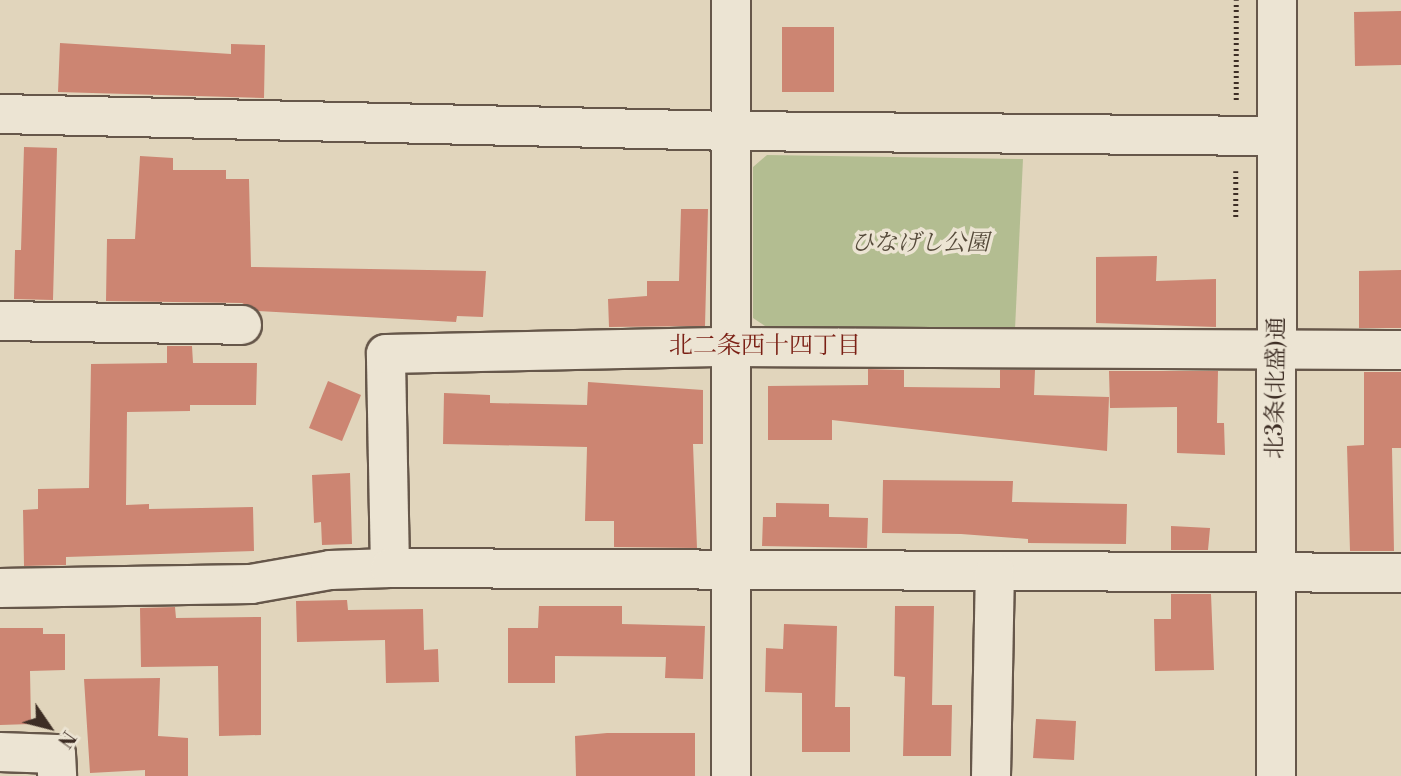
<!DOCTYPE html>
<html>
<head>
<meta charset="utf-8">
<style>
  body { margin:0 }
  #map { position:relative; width:1401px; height:776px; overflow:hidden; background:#e1d5bc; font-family:"Libre Bodoni","Noto Serif JP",serif }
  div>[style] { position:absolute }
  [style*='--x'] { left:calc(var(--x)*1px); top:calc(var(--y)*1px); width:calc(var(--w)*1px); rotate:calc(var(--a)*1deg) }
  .green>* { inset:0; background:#b3bd91 }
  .building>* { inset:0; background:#cc8572 }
  .path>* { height:4.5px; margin-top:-2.25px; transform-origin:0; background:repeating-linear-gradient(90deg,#3d2d24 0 2px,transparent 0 5.5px) }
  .roads { filter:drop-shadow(2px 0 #66574a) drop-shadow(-2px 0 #66574a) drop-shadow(0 2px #66574a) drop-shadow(0 -2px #66574a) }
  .minor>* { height:38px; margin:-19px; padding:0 19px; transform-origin:19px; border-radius:19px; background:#ece4d3 }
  span { translate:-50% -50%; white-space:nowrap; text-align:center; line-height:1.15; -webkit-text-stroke:7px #ece4d3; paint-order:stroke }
  .park-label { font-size:23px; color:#554a3a; font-style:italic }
  .street-label { font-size:23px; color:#3d2d24 }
  .neighbourhood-label { font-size:24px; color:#7a1f14 }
  .north { position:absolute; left:14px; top:692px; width:70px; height:70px; -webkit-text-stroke:5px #ece4d3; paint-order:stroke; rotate:125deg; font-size:19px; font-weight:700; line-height:28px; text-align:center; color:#3d2d24 }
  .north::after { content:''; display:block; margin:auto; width:24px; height:32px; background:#3d2d24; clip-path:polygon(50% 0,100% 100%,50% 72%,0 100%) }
</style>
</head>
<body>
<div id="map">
  <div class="green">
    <i style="clip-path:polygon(767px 155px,1023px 159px,1015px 329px,765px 326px,753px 318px,753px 167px)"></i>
  </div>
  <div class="building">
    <i style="clip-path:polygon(1401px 11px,1401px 65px,1355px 66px,1354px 12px)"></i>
    <i style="clip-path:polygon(782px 27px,834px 27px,834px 92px,782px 92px)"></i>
    <i style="clip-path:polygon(60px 43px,231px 54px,231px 44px,265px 45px,264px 98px,58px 92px)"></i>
    <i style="clip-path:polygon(24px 147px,57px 148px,53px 300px,14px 299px,15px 250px,21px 250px)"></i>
    <i style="clip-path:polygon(140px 156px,173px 158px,173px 170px,226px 170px,226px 179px,249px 179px,251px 267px,486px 271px,483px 317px,457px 316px,456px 322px,258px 311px,242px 303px,106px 301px,107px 239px,135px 239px)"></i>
    <i style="clip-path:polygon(681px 209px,708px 209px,705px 326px,609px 327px,608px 299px,647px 296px,647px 281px,679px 281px)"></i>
    <i style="clip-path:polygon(1157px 256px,1156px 281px,1216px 279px,1216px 327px,1096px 323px,1096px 257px)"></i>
    <i style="clip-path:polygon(1401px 270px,1401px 328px,1359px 328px,1359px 271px)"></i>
    <i style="clip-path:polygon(167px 346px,192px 346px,193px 363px,257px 363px,256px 405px,190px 405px,190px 411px,127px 412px,126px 505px,149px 504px,149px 509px,253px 507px,254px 551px,66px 557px,66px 565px,24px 566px,23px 510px,38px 509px,38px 489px,89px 488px,91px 364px,167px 363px)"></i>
    <i style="clip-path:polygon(868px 369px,904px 370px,904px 387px,1000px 388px,1000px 370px,1035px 370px,1034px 395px,1109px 397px,1107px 451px,832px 420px,832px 440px,768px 440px,768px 386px,868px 385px)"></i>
    <i style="clip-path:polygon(1109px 371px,1218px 371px,1217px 423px,1224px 423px,1225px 455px,1177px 453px,1177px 407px,1110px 408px)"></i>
    <i style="clip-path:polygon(1364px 372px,1401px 372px,1401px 448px,1392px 448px,1394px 551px,1350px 551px,1347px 446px,1364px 445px)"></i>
    <i style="clip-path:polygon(328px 381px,361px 395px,342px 441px,309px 428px)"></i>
    <i style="clip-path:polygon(588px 382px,703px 390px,703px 444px,693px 444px,697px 548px,614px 547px,614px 521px,585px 521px,587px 447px,443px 444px,444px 393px,490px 395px,490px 403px,587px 405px)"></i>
    <i style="clip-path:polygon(350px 473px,352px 544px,322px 545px,321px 522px,314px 523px,312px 475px)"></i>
    <i style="clip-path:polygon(883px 480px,1013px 481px,1012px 502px,1127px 504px,1126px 544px,1028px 543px,1028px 539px,961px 534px,882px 533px)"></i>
    <i style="clip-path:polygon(776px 503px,829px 504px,829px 517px,868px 518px,867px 548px,762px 546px,763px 517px,776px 517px)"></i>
    <i style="clip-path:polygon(1171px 526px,1210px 528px,1208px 550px,1171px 550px)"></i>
    <i style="clip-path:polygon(1171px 594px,1211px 594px,1214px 670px,1155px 671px,1154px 619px,1171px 619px)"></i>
    <i style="clip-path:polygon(347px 600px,348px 610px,423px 609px,424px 650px,438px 649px,439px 682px,386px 683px,385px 640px,297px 642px,296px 601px)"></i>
    <i style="clip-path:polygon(539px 606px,622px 606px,622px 624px,705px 626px,703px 679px,665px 678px,666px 657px,555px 656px,555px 683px,508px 683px,508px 628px,538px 628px)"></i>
    <i style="clip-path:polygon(895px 606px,934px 606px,932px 705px,952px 705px,951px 756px,903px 756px,905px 677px,894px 676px)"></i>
    <i style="clip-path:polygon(175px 607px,176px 618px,261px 617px,261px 735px,219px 736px,218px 666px,141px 667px,140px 608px)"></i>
    <i style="clip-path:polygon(784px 624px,837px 626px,835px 707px,850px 707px,850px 752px,802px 752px,802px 693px,765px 692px,766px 648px,783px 649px)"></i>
    <i style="clip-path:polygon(0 628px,43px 628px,43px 634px,65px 634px,65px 670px,30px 671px,31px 724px,0 725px)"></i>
    <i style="clip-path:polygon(160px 678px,158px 736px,188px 738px,188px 776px,145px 776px,145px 770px,90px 773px,84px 679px)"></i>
    <i style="clip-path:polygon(1036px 719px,1076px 721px,1074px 760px,1033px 758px)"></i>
    <i style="clip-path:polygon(607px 733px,695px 733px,695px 776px,576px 776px,575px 736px)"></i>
  </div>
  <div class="path">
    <i style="--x:1236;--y:100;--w:100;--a:-90"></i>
    <i style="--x:1236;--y:171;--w:48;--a:90"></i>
  </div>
  <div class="roads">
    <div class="minor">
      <i style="--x:0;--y:114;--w:731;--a:1.33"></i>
      <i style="--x:731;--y:131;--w:545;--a:0.53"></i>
      <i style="--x:0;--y:321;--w:242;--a:0.9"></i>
      <i style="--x:390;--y:568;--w:214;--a:-91.1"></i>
      <i style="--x:386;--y:354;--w:343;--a:-1.2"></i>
      <i style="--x:729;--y:347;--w:672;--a:0.26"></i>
      <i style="--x:0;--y:588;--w:251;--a:-0.9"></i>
      <i style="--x:251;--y:584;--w:80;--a:-10"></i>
      <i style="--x:330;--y:570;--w:60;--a:-1.9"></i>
      <i style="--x:390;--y:568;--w:1011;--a:0.28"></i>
      <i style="--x:0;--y:752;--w:56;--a:2"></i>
      <i style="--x:56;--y:754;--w:22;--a:87"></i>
      <i style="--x:731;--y:776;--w:776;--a:-90"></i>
      <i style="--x:991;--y:776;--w:203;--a:-88.9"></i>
      <i style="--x:1276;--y:776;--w:776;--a:-89.93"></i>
    </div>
  </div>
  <div class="park-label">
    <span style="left:920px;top:243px">ひなげし公園</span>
  </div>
  <div class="street-label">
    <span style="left:1276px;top:388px;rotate:-89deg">北3条(北盛)通</span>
  </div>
  <div class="neighbourhood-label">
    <span style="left:765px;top:347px">北二条西十四丁目</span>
  </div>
  <div class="north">N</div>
</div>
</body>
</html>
